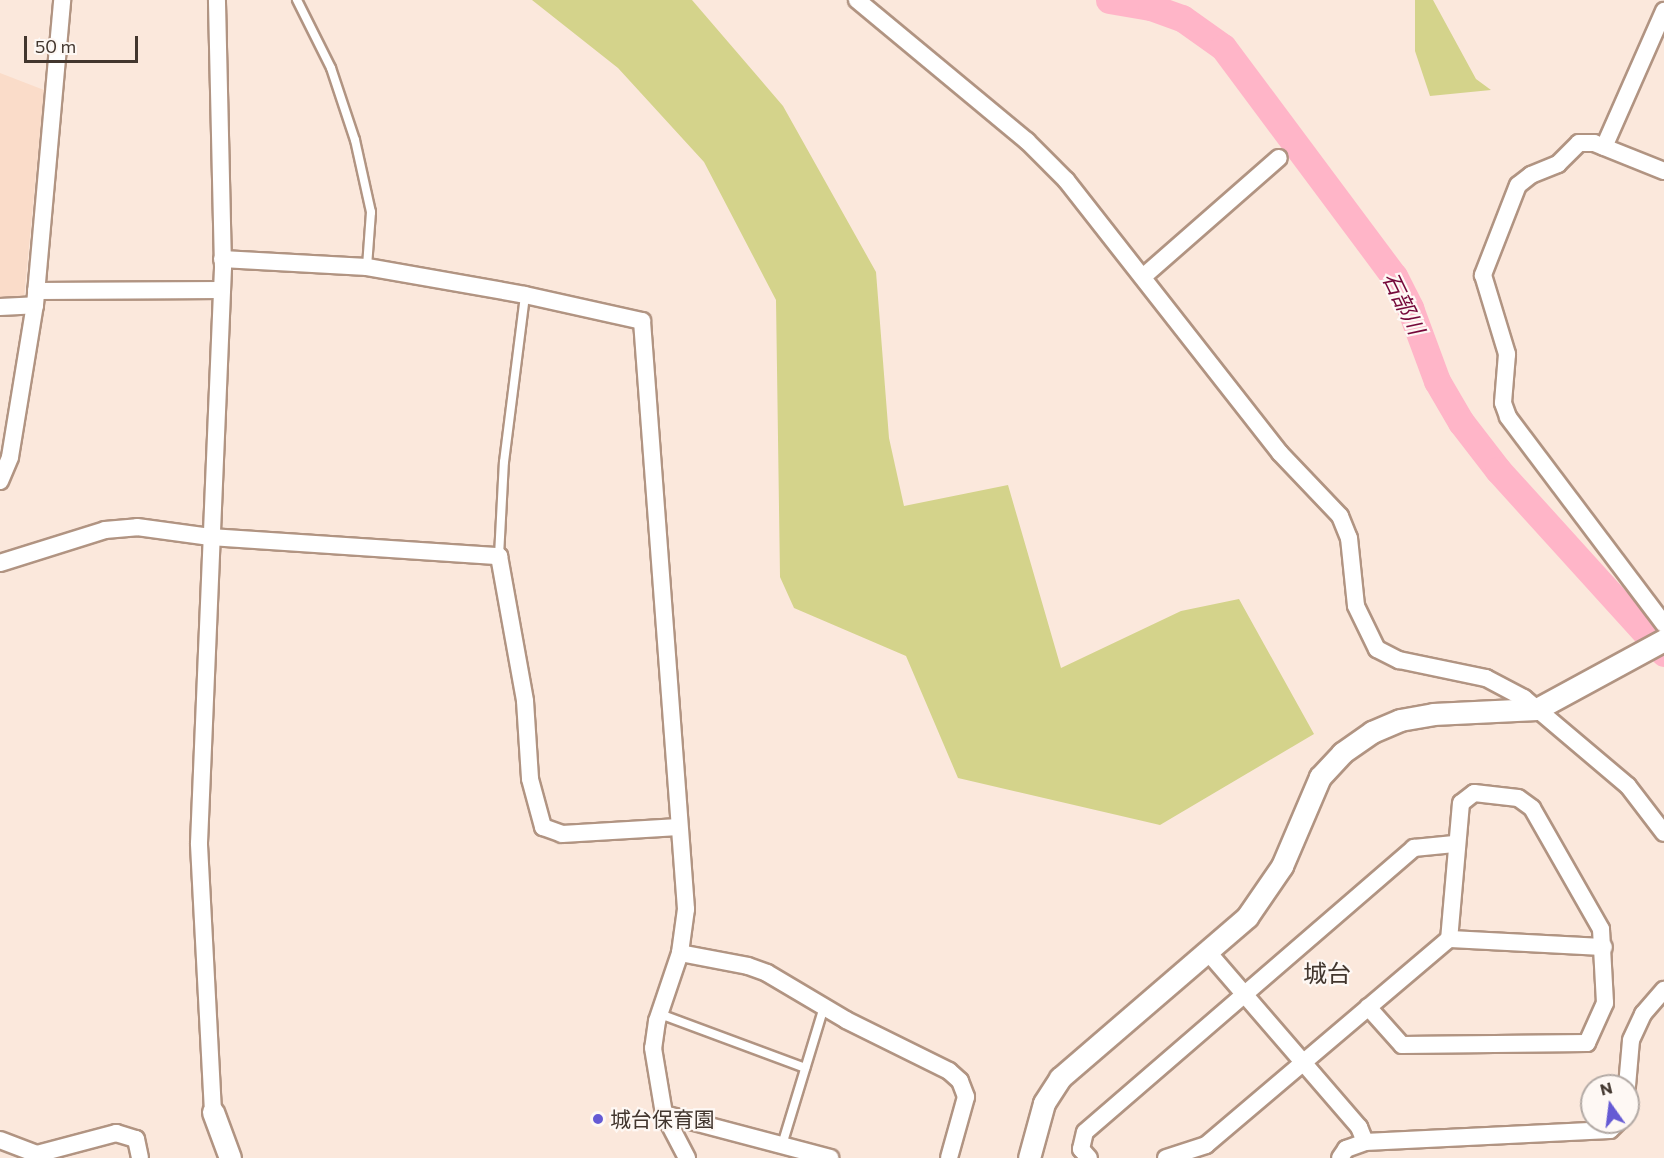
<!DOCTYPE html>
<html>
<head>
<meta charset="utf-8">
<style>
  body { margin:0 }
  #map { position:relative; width:1664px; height:1158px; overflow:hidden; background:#fbe8dc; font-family:Commissioner,"Noto Sans JP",sans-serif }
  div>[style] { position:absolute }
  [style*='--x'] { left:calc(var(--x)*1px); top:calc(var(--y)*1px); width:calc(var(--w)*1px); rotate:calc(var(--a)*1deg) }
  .built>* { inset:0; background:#fadcc9 }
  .green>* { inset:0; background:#d4d38b }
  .river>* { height:27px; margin:-13.5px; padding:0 13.5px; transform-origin:13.5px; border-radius:13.5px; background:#ffb5c8 }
  .roads { filter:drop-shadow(2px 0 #b19482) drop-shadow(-2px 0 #b19482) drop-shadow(0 2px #b19482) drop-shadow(0 -2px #b19482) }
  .service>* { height:8px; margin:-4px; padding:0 4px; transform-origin:4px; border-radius:4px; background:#fff }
  .minor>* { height:16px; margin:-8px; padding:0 8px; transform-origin:8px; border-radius:8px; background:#fff }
  .tertiary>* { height:21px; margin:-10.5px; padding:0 10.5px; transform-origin:10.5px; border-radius:10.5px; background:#fff }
  .dots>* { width:16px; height:16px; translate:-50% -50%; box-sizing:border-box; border:3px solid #fef8f4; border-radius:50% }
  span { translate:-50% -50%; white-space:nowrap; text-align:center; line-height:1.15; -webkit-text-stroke:4.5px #fef8f4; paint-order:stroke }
  .poi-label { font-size:21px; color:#42362e }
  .left { translate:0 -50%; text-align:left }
  .water-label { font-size:22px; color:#75083a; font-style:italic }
  .quarter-label { font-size:24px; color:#42362e }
  .north { position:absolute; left:1580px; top:1074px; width:60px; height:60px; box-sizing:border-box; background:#fef8f4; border:2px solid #b3aaa5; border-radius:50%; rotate:346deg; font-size:16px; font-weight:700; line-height:24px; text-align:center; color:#42362e }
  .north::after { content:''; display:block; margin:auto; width:21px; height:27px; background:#655ad4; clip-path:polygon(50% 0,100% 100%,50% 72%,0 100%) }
  .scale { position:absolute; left:24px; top:36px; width:114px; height:27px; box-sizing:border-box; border:3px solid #42362e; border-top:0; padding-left:8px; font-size:18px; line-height:21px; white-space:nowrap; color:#42362e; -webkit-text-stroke:4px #fef8f4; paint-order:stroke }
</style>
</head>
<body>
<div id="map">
  <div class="built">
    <i style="clip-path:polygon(0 73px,44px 90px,24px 299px,0 300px)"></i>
  </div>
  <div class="green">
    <i style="clip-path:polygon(532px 0,692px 0,783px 106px,876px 272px,889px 438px,904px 506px,1008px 485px,1061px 668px,1181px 611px,1239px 599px,1314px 734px,1160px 825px,958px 778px,906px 656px,794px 608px,780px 577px,776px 300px,704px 162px,618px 68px)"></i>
    <i style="clip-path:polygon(1415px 0,1433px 0,1476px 79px,1491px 90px,1430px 96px,1415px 51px)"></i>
  </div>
  <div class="river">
    <i style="--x:1109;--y:0;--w:43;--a:9.5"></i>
    <i style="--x:1151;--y:7;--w:33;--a:20"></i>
    <i style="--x:1182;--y:18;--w:50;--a:35.3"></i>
    <i style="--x:1223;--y:47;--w:286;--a:53.3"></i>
    <i style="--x:1394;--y:276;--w:36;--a:63"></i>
    <i style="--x:1410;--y:308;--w:78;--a:69.7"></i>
    <i style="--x:1437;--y:381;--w:48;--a:59.7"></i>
    <i style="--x:1461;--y:422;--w:61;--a:52.4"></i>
    <i style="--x:1498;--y:470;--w:247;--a:47.8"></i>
  </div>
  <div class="roads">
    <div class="service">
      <i style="--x:297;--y:0;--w:76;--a:63.4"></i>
      <i style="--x:331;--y:68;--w:76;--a:71.6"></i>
      <i style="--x:355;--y:140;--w:74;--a:77.5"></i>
      <i style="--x:371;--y:212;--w:55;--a:94.2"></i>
      <i style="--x:499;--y:556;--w:94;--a:-87"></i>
      <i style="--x:504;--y:462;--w:168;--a:-82.8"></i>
      <i style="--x:660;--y:1014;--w:155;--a:20.4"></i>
      <i style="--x:782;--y:1145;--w:144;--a:-73.1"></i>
    </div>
    <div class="minor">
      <i style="--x:857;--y:0;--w:221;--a:39.7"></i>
      <i style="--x:1027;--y:141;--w:55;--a:45"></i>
      <i style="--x:1066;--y:180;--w:347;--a:51.9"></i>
      <i style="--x:1280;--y:453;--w:87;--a:46.4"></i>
      <i style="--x:1340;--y:516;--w:24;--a:68"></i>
      <i style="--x:1349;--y:538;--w:68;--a:84.1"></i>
      <i style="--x:1356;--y:606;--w:48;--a:64"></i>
      <i style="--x:1377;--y:649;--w:25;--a:27"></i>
      <i style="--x:1399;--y:660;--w:89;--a:11.7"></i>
      <i style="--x:1486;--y:678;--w:43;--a:27.8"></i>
      <i style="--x:1524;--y:698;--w:136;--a:40.2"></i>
      <i style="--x:1628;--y:786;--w:59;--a:52.5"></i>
      <i style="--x:1604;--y:147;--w:149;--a:-66.2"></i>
      <i style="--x:1664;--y:171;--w:75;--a:-158.2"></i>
      <i style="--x:1594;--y:143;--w:15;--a:180"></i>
      <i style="--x:1579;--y:143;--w:30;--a:135"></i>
      <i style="--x:1558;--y:164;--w:29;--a:158"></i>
      <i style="--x:1531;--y:175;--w:16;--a:142"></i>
      <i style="--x:1518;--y:185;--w:97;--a:111.3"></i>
      <i style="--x:1483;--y:275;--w:83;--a:73.1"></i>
      <i style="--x:1507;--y:354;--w:49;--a:94.7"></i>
      <i style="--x:1503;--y:403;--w:15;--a:70"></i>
      <i style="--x:1508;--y:417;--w:259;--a:53"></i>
      <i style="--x:222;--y:259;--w:145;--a:3.2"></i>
      <i style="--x:367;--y:267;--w:160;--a:10"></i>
      <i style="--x:525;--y:295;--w:120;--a:12.5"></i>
      <i style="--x:642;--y:321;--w:590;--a:85.72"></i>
      <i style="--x:686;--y:909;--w:44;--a:97.8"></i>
      <i style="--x:680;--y:953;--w:72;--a:108.7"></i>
      <i style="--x:657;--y:1021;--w:27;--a:98"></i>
      <i style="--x:653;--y:1048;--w:67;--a:80.5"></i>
      <i style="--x:664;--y:1114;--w:50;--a:62.4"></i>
      <i style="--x:1144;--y:276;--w:179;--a:-41.2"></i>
      <i style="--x:36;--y:291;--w:186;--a:-0.3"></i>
      <i style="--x:0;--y:307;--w:35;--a:-3"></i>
      <i style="--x:0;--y:481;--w:26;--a:-67"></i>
      <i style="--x:10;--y:457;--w:154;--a:-80.7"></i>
      <i style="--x:35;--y:305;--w:306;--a:-84.9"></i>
      <i style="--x:0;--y:563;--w:110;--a:-17.4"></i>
      <i style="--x:105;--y:530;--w:32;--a:-5"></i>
      <i style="--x:137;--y:527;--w:74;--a:7.8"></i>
      <i style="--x:210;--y:537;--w:290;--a:3.8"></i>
      <i style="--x:499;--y:556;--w:147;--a:79.8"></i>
      <i style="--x:525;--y:701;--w:78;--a:86.3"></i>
      <i style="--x:530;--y:779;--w:50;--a:74.8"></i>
      <i style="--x:543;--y:827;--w:20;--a:20"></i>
      <i style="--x:562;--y:834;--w:117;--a:-3.4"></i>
      <i style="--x:1207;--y:951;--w:233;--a:49.2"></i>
      <i style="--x:1359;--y:1127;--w:16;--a:68"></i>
      <i style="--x:680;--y:953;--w:69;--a:10.8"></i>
      <i style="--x:748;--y:966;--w:20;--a:20"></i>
      <i style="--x:767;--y:973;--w:92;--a:30.7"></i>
      <i style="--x:846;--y:1020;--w:115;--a:26.3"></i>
      <i style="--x:949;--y:1071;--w:15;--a:42"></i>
      <i style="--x:960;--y:1081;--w:17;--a:69"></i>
      <i style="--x:966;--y:1097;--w:63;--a:105.6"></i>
      <i style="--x:1368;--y:1007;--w:51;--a:48.2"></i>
      <i style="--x:1402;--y:1045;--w:185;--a:-0.6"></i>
      <i style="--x:1587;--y:1043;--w:44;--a:-65.8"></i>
      <i style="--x:1605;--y:1003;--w:74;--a:-93.1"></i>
      <i style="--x:1601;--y:929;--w:139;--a:-119.7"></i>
      <i style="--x:1532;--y:808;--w:17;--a:-144"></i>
      <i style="--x:1518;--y:798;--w:44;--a:-173.5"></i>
      <i style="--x:1474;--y:793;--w:16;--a:142"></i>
      <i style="--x:1461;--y:803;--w:137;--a:95"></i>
      <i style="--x:1627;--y:1086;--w:46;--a:-85"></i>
      <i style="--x:1631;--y:1040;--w:29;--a:-65"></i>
      <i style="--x:1643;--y:1014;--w:32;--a:-49"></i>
      <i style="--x:213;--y:1112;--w:269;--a:-93"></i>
      <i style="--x:199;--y:843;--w:576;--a:-87.61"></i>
      <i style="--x:223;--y:267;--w:267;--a:-91.3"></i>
      <i style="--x:664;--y:1114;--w:172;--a:14.8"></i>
      <i style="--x:0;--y:1140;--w:40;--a:21"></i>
      <i style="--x:37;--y:1154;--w:82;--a:-14.9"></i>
      <i style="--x:116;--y:1133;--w:21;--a:17"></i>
      <i style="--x:136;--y:1139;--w:19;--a:78"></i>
      <i style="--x:1089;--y:1158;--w:12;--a:-132"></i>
      <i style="--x:1081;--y:1149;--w:17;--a:-77"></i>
      <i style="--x:1085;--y:1132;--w:435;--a:-40.8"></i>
      <i style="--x:1414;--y:848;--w:40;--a:-5.7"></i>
      <i style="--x:1166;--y:1158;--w:42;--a:-18"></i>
      <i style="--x:1206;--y:1145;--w:319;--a:-40.3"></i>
      <i style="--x:1449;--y:939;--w:155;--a:3"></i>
      <i style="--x:1340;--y:1158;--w:11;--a:-56"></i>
      <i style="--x:1346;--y:1149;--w:20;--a:-20"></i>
      <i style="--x:1365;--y:1142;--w:245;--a:-2.8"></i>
      <i style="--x:1610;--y:1130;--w:11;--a:-45"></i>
    </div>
    <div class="tertiary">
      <i style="--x:213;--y:1112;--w:49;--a:69.7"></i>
      <i style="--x:1029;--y:1158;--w:57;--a:-74.7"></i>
      <i style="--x:1044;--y:1103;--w:30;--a:-57"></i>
      <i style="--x:1060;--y:1078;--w:247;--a:-40.7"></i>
      <i style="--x:1247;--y:917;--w:62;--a:-55.5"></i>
      <i style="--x:1282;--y:866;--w:97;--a:-66.9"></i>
      <i style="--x:1320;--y:777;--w:33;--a:-47"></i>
      <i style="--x:1342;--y:753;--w:37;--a:-35"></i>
      <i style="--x:1372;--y:732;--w:30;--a:-23"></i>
      <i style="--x:1400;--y:720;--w:34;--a:-10"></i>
      <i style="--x:1433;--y:714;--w:104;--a:-2.8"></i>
      <i style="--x:1537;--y:709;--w:145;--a:-28.5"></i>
    </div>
  </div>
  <div class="dots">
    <i style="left:598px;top:1119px;background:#655ad4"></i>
  </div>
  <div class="poi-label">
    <span class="left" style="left:610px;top:1119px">城台保育園</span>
  </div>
  <div class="water-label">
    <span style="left:1404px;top:303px;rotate:64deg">石部川</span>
  </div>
  <div class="quarter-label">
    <span style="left:1327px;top:973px">城台</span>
  </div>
  <div class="north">N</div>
  <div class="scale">50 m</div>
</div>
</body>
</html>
